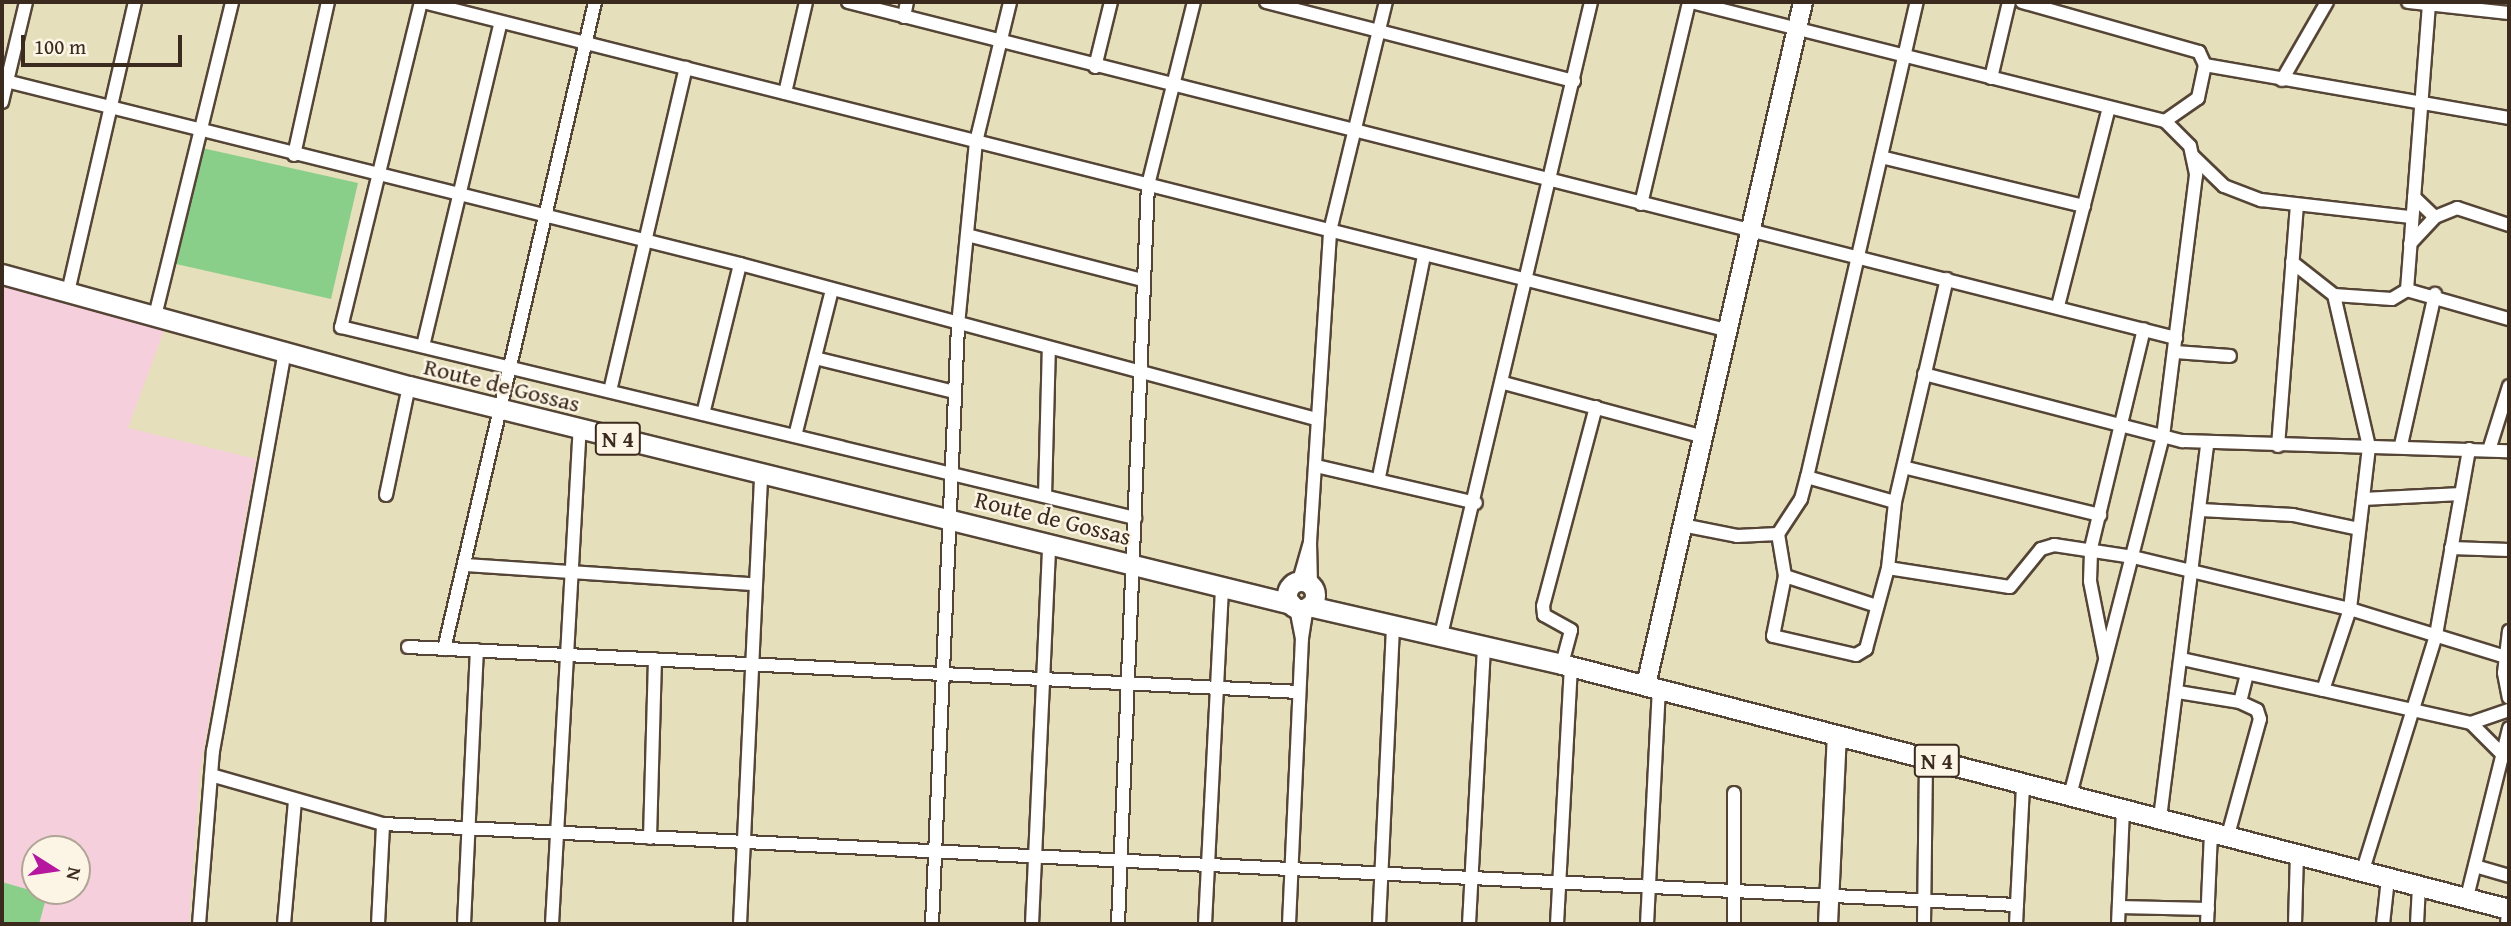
<!DOCTYPE html>
<html>
<head>
<meta charset="utf-8">
<style>
  body { margin:0 }
  #map { position:relative; width:2511px; height:926px; overflow:hidden; background:#e6dfbb; font-family:"Gentium Book Plus",serif }
  div>[style] { position:absolute }
  [style*='--x'] { left:calc(var(--x)*1px); top:calc(var(--y)*1px); width:calc(var(--w)*1px); rotate:calc(var(--a)*1deg) }
  .built>* { inset:0; background:#f5cfdc }
  .green>* { inset:0; background:#8acf89 }
  .roads { filter:drop-shadow(2px 0 #554536) drop-shadow(-2px 0 #554536) drop-shadow(0 2px #554536) drop-shadow(0 -2px #554536) }
  .street>* { height:12px; margin:-6px; padding:0 6px; transform-origin:6px; border-radius:6px; background:#fff }
  .secondary>* { height:18px; margin:-9px; padding:0 9px; transform-origin:9px; border-radius:9px; background:#fff }
  .primary>* { height:19px; margin:-9.5px; padding:0 9.5px; transform-origin:9.5px; border-radius:9.5px; background:#fff }
  .primary>.ring { margin:-9.5px; padding:0; box-sizing:content-box; background:none; border:19px solid #fff; border-radius:50% }
  span { translate:-50% -50%; white-space:nowrap; text-align:center; line-height:1.15; -webkit-text-stroke:5px #fcf5e5; paint-order:stroke }
  .shield-label span { padding:2px 5px; background:#fcf5e5; border:2px solid; border-radius:5px; -webkit-text-stroke-width:0 }
  .shield-label { font-size:23px; color:#3b2a1e; font-weight:700 }
  .street-label { font-size:24px; color:#3b2a1e }
  .frame { position:absolute; inset:0; border:4px solid #3b2a1e; pointer-events:none }
  .north { position:absolute; left:21px; top:835px; width:70px; height:70px; box-sizing:border-box; background:#fcf5e5; border:2px solid #afa495; border-radius:50%; rotate:102deg; font-size:19px; font-weight:700; line-height:28px; text-align:center; color:#3b2a1e }
  .north::after { content:''; display:block; margin:auto; width:24px; height:32px; background:#b5179e; clip-path:polygon(50% 0,100% 100%,50% 72%,0 100%) }
  .scale { position:absolute; left:21px; top:35px; width:161px; height:32px; box-sizing:border-box; border:4px solid #3b2a1e; border-top:0; padding-left:9px; font-size:21px; line-height:24px; white-space:nowrap; color:#3b2a1e; -webkit-text-stroke:5px #fcf5e5; paint-order:stroke }
</style>
</head>
<body>
<div id="map">
  <div class="built">
    <i style="clip-path:polygon(evenodd,2px 284px,165px 328px,128px 428px,256px 459px,200px 770px,189px 924px,2px 924px,2px 284px,35px 849px,77px 849px,77px 891px,35px 891px,35px 849px)"></i>
  </div>
  <div class="green">
    <i style="clip-path:polygon(202px 148px,358px 183px,331px 299px,176px 264px)"></i>
    <i style="clip-path:polygon(2px 882px,47px 895px,39px 924px,2px 924px)"></i>
  </div>
  <div class="roads">
    <div class="street">
      <i style="--x:421;--y:2;--w:335;--a:103.8"></i>
      <i style="--x:341;--y:327;--w:817;--a:13.53"></i>
      <i style="--x:423;--y:2;--w:1348;--a:14.13"></i>
      <i style="--x:848;--y:2;--w:1370;--a:14.2"></i>
      <i style="--x:1266;--y:2;--w:318;--a:14.4"></i>
      <i style="--x:1691;--y:2;--w:489;--a:14.1"></i>
      <i style="--x:2165;--y:121;--w:35;--a:45"></i>
      <i style="--x:2190;--y:146;--w:30;--a:78"></i>
      <i style="--x:2196;--y:175;--w:263;--a:97.2"></i>
      <i style="--x:2163;--y:436;--w:372;--a:104.5"></i>
      <i style="--x:2022;--y:2;--w:184;--a:15.8"></i>
      <i style="--x:2199;--y:52;--w:14;--a:65"></i>
      <i style="--x:2205;--y:65;--w:34;--a:102"></i>
      <i style="--x:2198;--y:98;--w:40;--a:145.1"></i>
      <i style="--x:2408;--y:2;--w:102;--a:6.2"></i>
      <i style="--x:904;--y:17;--w:15;--a:-79"></i>
      <i style="--x:2205;--y:65;--w:309;--a:9.9"></i>
      <i style="--x:1095;--y:67;--w:67;--a:-76.2"></i>
      <i style="--x:1991;--y:78;--w:78;--a:-76.7"></i>
      <i style="--x:2;--y:80;--w:761;--a:14"></i>
      <i style="--x:740;--y:264;--w:596;--a:15.06"></i>
      <i style="--x:2282;--y:80;--w:90;--a:-60"></i>
      <i style="--x:785;--y:93;--w:93;--a:-77"></i>
      <i style="--x:2;--y:102;--w:103;--a:-76.5"></i>
      <i style="--x:294;--y:155;--w:157;--a:-77.5"></i>
      <i style="--x:2193;--y:156;--w:43;--a:44.1"></i>
      <i style="--x:2224;--y:186;--w:40;--a:21"></i>
      <i style="--x:2261;--y:200;--w:151;--a:6.5"></i>
      <i style="--x:1881;--y:157;--w:209;--a:13.6"></i>
      <i style="--x:2414;--y:197;--w:29;--a:44"></i>
      <i style="--x:2435;--y:217;--w:24;--a:-22"></i>
      <i style="--x:2457;--y:208;--w:55;--a:18.1"></i>
      <i style="--x:1641;--y:204;--w:208;--a:-76.6"></i>
      <i style="--x:967;--y:235;--w:181;--a:14.4"></i>
      <i style="--x:2410;--y:244;--w:37;--a:-47"></i>
      <i style="--x:2292;--y:262;--w:53;--a:38.2"></i>
      <i style="--x:2334;--y:295;--w:58;--a:3.9"></i>
      <i style="--x:2392;--y:299;--w:17;--a:-31"></i>
      <i style="--x:2407;--y:290;--w:289;--a:-85.6"></i>
      <i style="--x:2407;--y:290;--w:106;--a:15.9"></i>
      <i style="--x:68;--y:292;--w:298;--a:-77"></i>
      <i style="--x:2334;--y:295;--w:156;--a:77"></i>
      <i style="--x:2369;--y:447;--w:163;--a:96.7"></i>
      <i style="--x:2350;--y:609;--w:85;--a:108.4"></i>
      <i style="--x:2323;--y:690;--w:152;--a:12.6"></i>
      <i style="--x:2471;--y:723;--w:40;--a:-18.9"></i>
      <i style="--x:2058;--y:306;--w:201;--a:-75.6"></i>
      <i style="--x:155;--y:316;--w:323;--a:-76.2"></i>
      <i style="--x:423;--y:346;--w:333;--a:-76.5"></i>
      <i style="--x:2175;--y:352;--w:55;--a:4.2"></i>
      <i style="--x:815;--y:358;--w:144;--a:13.7"></i>
      <i style="--x:1924;--y:374;--w:267;--a:14.6"></i>
      <i style="--x:2182;--y:441;--w:327;--a:1.8"></i>
      <i style="--x:1504;--y:383;--w:207;--a:15.1"></i>
      <i style="--x:610;--y:391;--w:332;--a:-76.8"></i>
      <i style="--x:703;--y:414;--w:154;--a:-76.1"></i>
      <i style="--x:795;--y:436;--w:151;--a:-75.8"></i>
      <i style="--x:2401;--y:445;--w:155;--a:-77.3"></i>
      <i style="--x:2278;--y:446;--w:241;--a:-85.5"></i>
      <i style="--x:2489;--y:450;--w:67;--a:-72.6"></i>
      <i style="--x:1316;--y:466;--w:164;--a:13"></i>
      <i style="--x:1907;--y:468;--w:199;--a:13.7"></i>
      <i style="--x:1379;--y:477;--w:227;--a:-78.5"></i>
      <i style="--x:1807;--y:477;--w:488;--a:-77"></i>
      <i style="--x:386;--y:495;--w:111;--a:-78.1"></i>
      <i style="--x:1045;--y:496;--w:148;--a:-88.5"></i>
      <i style="--x:2363;--y:499;--w:98;--a:-2.9"></i>
      <i style="--x:2201;--y:510;--w:92;--a:3.1"></i>
      <i style="--x:2293;--y:515;--w:67;--a:12"></i>
      <i style="--x:1682;--y:525;--w:56;--a:11.3"></i>
      <i style="--x:1737;--y:536;--w:41;--a:-2.8"></i>
      <i style="--x:1778;--y:534;--w:42;--a:-56.7"></i>
      <i style="--x:1801;--y:499;--w:23;--a:-75"></i>
      <i style="--x:1807;--y:477;--w:91;--a:15.9"></i>
      <i style="--x:1895;--y:502;--w:229;--a:-76.9"></i>
      <i style="--x:1778;--y:534;--w:43;--a:80.5"></i>
      <i style="--x:1785;--y:576;--w:61;--a:101.3"></i>
      <i style="--x:1773;--y:636;--w:85;--a:12.9"></i>
      <i style="--x:1856;--y:655;--w:12;--a:-31"></i>
      <i style="--x:1866;--y:649;--w:84;--a:-74.8"></i>
      <i style="--x:1888;--y:568;--w:123;--a:8.9"></i>
      <i style="--x:2010;--y:587;--w:49;--a:-50.8"></i>
      <i style="--x:2041;--y:549;--w:14;--a:-17"></i>
      <i style="--x:2054;--y:545;--w:80;--a:8.6"></i>
      <i style="--x:2133;--y:557;--w:223;--a:13.5"></i>
      <i style="--x:2350;--y:609;--w:163;--a:17.1"></i>
      <i style="--x:1310;--y:542;--w:312;--a:-86.3"></i>
      <i style="--x:1330;--y:231;--w:236;--a:-76.3"></i>
      <i style="--x:2451;--y:548;--w:58;--a:2"></i>
      <i style="--x:464;--y:565;--w:290;--a:3.8"></i>
      <i style="--x:1888;--y:568;--w:66;--a:-83.9"></i>
      <i style="--x:1785;--y:576;--w:97;--a:18.1"></i>
      <i style="--x:1299;--y:581;--w:41;--a:-74.2"></i>
      <i style="--x:1310;--y:542;--w:43;--a:88.7"></i>
      <i style="--x:1296;--y:608;--w:31;--a:79"></i>
      <i style="--x:1302;--y:638;--w:30;--a:-81"></i>
      <i style="--x:2509;--y:631;--w:42;--a:96.8"></i>
      <i style="--x:2504;--y:673;--w:25;--a:79"></i>
      <i style="--x:1441;--y:635;--w:651;--a:-76.67"></i>
      <i style="--x:408;--y:647;--w:892;--a:2.89"></i>
      <i style="--x:444;--y:649;--w:664;--a:-76.86"></i>
      <i style="--x:2105;--y:657;--w:77;--a:-101.2"></i>
      <i style="--x:2090;--y:581;--w:33;--a:-88"></i>
      <i style="--x:2091;--y:548;--w:225;--a:-76.4"></i>
      <i style="--x:2182;--y:659;--w:144;--a:12.4"></i>
      <i style="--x:1562;--y:664;--w:35;--a:-75"></i>
      <i style="--x:1571;--y:630;--w:31;--a:-151"></i>
      <i style="--x:1544;--y:615;--w:9;--a:-96"></i>
      <i style="--x:1543;--y:606;--w:206;--a:-75.1"></i>
      <i style="--x:2178;--y:692;--w:63;--a:9.2"></i>
      <i style="--x:2471;--y:723;--w:47;--a:45"></i>
      <i style="--x:211;--y:775;--w:179;--a:15.9"></i>
      <i style="--x:383;--y:824;--w:1636;--a:2.84"></i>
      <i style="--x:2160;--y:818;--w:377;--a:-82.8"></i>
      <i style="--x:2228;--y:835;--w:120;--a:-74.6"></i>
      <i style="--x:2260;--y:719;--w:9;--a:-108"></i>
      <i style="--x:2257;--y:710;--w:19;--a:-155"></i>
      <i style="--x:2240;--y:702;--w:29;--a:-76"></i>
      <i style="--x:650;--y:838;--w:179;--a:-88.4"></i>
      <i style="--x:2475;--y:866;--w:35;--a:16"></i>
      <i style="--x:2362;--y:873;--w:249;--a:-72.7"></i>
      <i style="--x:2436;--y:635;--w:189;--a:-79.9"></i>
      <i style="--x:2467;--y:897;--w:174;--a:-76"></i>
      <i style="--x:2119;--y:907;--w:89;--a:1.3"></i>
      <i style="--x:199;--y:924;--w:174;--a:-85.4"></i>
      <i style="--x:213;--y:751;--w:407;--a:-79.8"></i>
      <i style="--x:284;--y:924;--w:123;--a:-84.9"></i>
      <i style="--x:378;--y:924;--w:100;--a:-87.1"></i>
      <i style="--x:464;--y:924;--w:274;--a:-87.3"></i>
      <i style="--x:552;--y:924;--w:495;--a:-86.8"></i>
      <i style="--x:740;--y:924;--w:451;--a:-87.3"></i>
      <i style="--x:932;--y:924;--w:600;--a:-87.51"></i>
      <i style="--x:958;--y:325;--w:184;--a:-84.4"></i>
      <i style="--x:976;--y:142;--w:144;--a:-76.3"></i>
      <i style="--x:1032;--y:924;--w:381;--a:-87.4"></i>
      <i style="--x:1118;--y:924;--w:740;--a:-87.68"></i>
      <i style="--x:1148;--y:185;--w:189;--a:-75.9"></i>
      <i style="--x:1205;--y:924;--w:340;--a:-87.1"></i>
      <i style="--x:1289;--y:924;--w:286;--a:-87.4"></i>
      <i style="--x:1379;--y:924;--w:301;--a:-87.3"></i>
      <i style="--x:1469;--y:924;--w:279;--a:-86.9"></i>
      <i style="--x:1557;--y:924;--w:258;--a:-86.9"></i>
      <i style="--x:1647;--y:924;--w:235;--a:-87.1"></i>
      <i style="--x:1734;--y:924;--w:131;--a:-90"></i>
      <i style="--x:1924;--y:924;--w:166;--a:-89.3"></i>
      <i style="--x:2016;--y:924;--w:139;--a:-87.1"></i>
      <i style="--x:2118;--y:924;--w:116;--a:-87.5"></i>
      <i style="--x:2207;--y:924;--w:93;--a:-87.5"></i>
      <i style="--x:2295;--y:924;--w:70;--a:-88.4"></i>
      <i style="--x:2383;--y:924;--w:45;--a:-83.7"></i>
      <i style="--x:2417;--y:924;--w:38;--a:-87"></i>
      <i style="--x:2507;--y:924;--w:16;--a:-86"></i>
    </div>
    <div class="secondary">
      <i style="--x:1646;--y:685;--w:701;--a:-77.05"></i>
      <i style="--x:1828;--y:924;--w:189;--a:-87.3"></i>
    </div>
    <div class="primary">
      <i style="--x:2;--y:274;--w:422;--a:15.4"></i>
      <i style="--x:409;--y:386;--w:909;--a:13.88"></i>
      <i class="ring" style="left:1287px;top:581px;width:9px;height:9px"></i>
      <i style="--x:1309;--y:606;--w:260;--a:12.9"></i>
      <i style="--x:1562;--y:664;--w:978;--a:14.51"></i>
    </div>
  </div>
  <div class="shield-label">
    <span style="left:618px;top:439px">N 4</span>
    <span style="left:1937px;top:761px">N 4</span>
  </div>
  <div class="street-label">
    <span style="left:502px;top:385px;rotate:14deg">Route de Gossas</span>
    <span style="left:1053px;top:518px;rotate:14deg">Route de Gossas</span>
  </div>
  <div class="frame"></div>
  <div class="north">N</div>
  <div class="scale">100 m</div>
</div>
</body>
</html>
